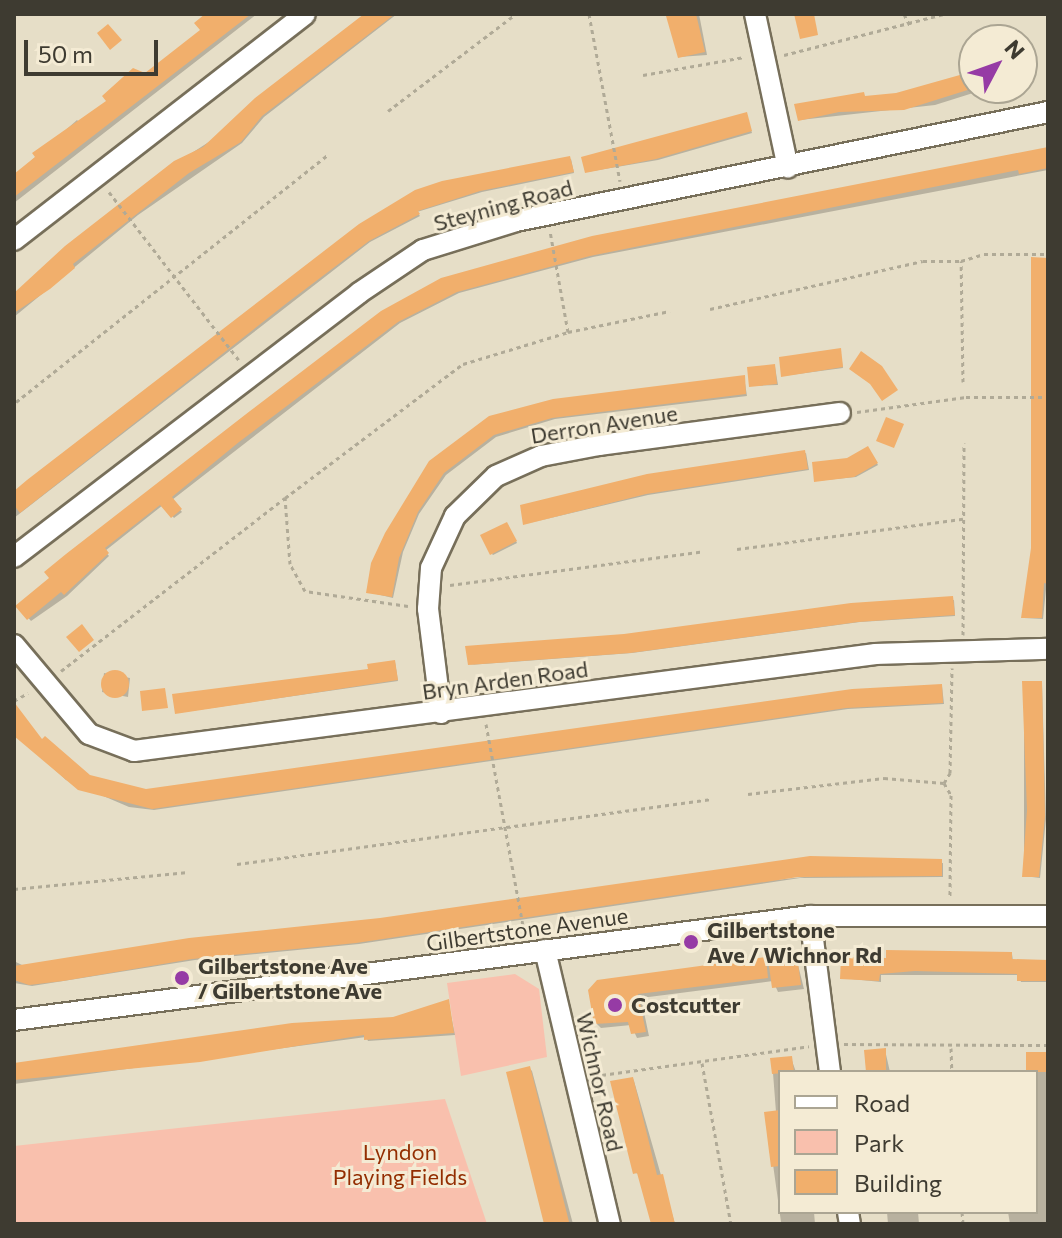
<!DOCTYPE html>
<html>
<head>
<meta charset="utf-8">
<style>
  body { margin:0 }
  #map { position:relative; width:1062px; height:1238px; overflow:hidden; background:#e6dec7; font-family:Commissioner,sans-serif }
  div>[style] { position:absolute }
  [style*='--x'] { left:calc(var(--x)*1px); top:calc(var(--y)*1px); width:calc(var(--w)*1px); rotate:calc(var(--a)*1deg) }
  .green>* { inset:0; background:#f9c0ad }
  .shadow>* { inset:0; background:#0003 }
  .building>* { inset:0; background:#f1af6c }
  .round { border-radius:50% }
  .path>* { height:3px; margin-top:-1.5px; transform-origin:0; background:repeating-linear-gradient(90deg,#b0aa97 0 4px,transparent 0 8px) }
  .roads { filter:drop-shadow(2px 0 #776f5a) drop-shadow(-2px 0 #776f5a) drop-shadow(0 2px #776f5a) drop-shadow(0 -2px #776f5a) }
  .street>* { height:20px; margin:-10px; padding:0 10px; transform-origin:10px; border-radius:10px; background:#fff }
  .dots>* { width:22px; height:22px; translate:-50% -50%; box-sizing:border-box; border:4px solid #f4ebd4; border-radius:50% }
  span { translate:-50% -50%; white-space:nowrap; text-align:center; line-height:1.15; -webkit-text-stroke:6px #f4ebd4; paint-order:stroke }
  .street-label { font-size:22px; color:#3e3b31 }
  .poi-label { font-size:22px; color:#3e3b31; font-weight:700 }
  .left { translate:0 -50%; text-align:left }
  .park-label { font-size:22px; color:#932d00 }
  .frame { position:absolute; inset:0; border:16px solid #3e3b31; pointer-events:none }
  .legend { position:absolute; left:778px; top:1070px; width:260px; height:144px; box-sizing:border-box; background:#f4ebd4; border:2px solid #aba593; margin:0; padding:10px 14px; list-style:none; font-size:24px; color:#3e3b31 }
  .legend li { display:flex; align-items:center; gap:16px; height:40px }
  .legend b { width:40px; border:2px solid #aba593 }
  .north { position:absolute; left:958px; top:24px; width:80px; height:80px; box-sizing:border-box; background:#f4ebd4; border:2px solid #aba593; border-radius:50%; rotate:49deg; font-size:22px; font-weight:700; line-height:32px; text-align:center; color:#3e3b31 }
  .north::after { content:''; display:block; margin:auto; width:28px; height:36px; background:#963ba5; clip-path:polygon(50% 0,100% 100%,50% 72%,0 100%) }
  .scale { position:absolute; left:24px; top:40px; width:134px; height:36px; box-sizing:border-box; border:4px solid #3e3b31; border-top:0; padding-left:10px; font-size:24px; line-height:28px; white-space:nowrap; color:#3e3b31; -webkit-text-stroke:6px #f4ebd4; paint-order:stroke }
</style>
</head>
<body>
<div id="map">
  <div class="green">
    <i style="clip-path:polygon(515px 974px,539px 989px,547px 1057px,461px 1076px,447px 983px)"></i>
    <i style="clip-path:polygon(445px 1099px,487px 1224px,14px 1224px,14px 1146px)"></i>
  </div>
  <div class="shadow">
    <i style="clip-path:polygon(208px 14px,257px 14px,14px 203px,14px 176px,77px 120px,81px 124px,203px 30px)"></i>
    <i style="clip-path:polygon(369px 14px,397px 14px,264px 117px,242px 143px,138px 215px,14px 317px,14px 296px,164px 171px,235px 125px)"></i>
    <i style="clip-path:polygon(673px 14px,699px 14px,707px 55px,679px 57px)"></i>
    <i style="clip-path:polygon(1023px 58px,1028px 76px,1022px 78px,1022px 59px)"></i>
    <i style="clip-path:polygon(974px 72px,974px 88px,989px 88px,935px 105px,800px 120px,863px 94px,866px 98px,896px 95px)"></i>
    <i style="clip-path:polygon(746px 114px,752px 133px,658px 160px,587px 172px)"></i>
    <i style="clip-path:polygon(1048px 149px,1048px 170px,593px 257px,459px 293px,400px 323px,172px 500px,182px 512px,174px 518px,163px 505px,105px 551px,109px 556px,67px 596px,31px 621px,18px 606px,442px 280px)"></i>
    <i style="clip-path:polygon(571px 159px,574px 173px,482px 192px,417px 212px,420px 216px,370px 242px,14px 518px,14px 494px,361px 225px)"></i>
    <i style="clip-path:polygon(1048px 260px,1048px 570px,1043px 619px,1024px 618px,1033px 548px)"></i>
    <i style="clip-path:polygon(840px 350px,843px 368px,783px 376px)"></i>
    <i style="clip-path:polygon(775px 367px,778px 385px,750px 386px)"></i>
    <i style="clip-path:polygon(744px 377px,747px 396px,555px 419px,496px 437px,446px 475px,419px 514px,403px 552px,393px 598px,368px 592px,387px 534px,490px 418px)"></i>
    <i style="clip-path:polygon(869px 450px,878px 465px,856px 477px,816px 481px)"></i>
    <i style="clip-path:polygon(806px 453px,809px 470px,648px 495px,525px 524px)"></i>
    <i style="clip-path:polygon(508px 525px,517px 543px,493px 555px,492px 554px)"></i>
    <i style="clip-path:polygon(954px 600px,955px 616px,860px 622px,632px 653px,469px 665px,624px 636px)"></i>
    <i style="clip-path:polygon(395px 662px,398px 681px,177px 713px,370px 670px)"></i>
    <i style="clip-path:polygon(104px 673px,130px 678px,128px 697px,102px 692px)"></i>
    <i style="clip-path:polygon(1024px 683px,1042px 684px,1046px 819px,1040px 878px,1024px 876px)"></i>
    <i style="clip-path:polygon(942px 686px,944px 704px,848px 709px,154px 810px,129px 807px,66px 780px,14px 732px,14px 718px,89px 777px,146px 791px)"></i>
    <i style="clip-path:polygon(943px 863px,943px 877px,800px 878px,359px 944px,195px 960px,32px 986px,14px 983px,14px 961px,24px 966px,380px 920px)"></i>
    <i style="clip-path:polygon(1012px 954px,1013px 961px,1048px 963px,1048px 982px,1021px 982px,1019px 975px,881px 975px,881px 982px,842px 978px,888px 960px)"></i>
    <i style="clip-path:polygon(765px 959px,770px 968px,798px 965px,804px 989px,778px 992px,773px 981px,641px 998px,649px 1036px,637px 1038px,631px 1025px,601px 1028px,596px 1023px,590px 991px)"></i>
    <i style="clip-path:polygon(448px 1001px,455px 1035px,368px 1041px,366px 1037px,14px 1084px,14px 1066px,394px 1018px)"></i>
    <i style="clip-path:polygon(885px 1050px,890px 1072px,869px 1072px)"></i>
    <i style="clip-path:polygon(1046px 1054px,1048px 1224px,1010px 1224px,1008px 1212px,1036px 1212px,1036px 1072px,1027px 1072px)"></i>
    <i style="clip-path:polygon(791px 1058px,796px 1072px,780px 1072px,780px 1212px,814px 1212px,815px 1224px,774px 1223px,781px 1222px,766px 1114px,776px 1112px,772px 1060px)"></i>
    <i style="clip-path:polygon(529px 1068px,532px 1071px,573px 1224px,548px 1224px)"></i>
    <i style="clip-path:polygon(633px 1079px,634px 1081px,675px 1224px,653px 1224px,640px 1174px,635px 1173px)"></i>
    <i style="clip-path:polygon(887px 1212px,918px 1212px,919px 1224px,888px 1224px)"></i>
  </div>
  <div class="building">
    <i style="clip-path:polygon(205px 14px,251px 14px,14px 197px,14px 174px,35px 157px,32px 153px,106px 101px,102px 96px,133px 68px,145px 73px,200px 30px,194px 23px)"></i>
    <i style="clip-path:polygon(364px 14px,395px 14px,262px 116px,241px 142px,189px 173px,73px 264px,75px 268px,50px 289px,14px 313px,14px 293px,65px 246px,174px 161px,203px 147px,255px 98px)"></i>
    <i style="clip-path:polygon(696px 14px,705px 52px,678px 58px,666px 16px)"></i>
    <i style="clip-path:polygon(794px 14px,814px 14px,818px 35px,800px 39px)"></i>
    <i style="clip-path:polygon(108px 24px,122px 40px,110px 50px,97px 33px)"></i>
    <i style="clip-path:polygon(974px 71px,974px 88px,904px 110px,839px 112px,798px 121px,794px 104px,864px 92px,865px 96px,896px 93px)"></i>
    <i style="clip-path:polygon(747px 112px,752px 131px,656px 159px,585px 173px,581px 157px)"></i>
    <i style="clip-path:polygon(1048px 147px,1048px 168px,1019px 174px,1018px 170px,590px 256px,457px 292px,398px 322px,239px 442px,172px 497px,182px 509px,171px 518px,160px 505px,105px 548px,109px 553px,64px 595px,61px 592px,27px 620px,15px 606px,49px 578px,44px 572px,66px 554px,250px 411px,381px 311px,441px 278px,592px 236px)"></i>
    <i style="clip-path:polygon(570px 156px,574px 172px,480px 191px,418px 211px,420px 214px,369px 241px,287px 303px,20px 513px,14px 505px,14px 491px,27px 480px,359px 224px,415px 190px,442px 181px)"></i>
    <i style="clip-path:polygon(1031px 257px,1048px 258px,1048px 584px,1044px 583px,1042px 618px,1021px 618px,1031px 548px)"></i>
    <i style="clip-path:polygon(841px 348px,843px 367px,781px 377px,779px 357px)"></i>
    <i style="clip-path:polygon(861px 351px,882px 366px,898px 390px,882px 401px,870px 384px,849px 369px)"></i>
    <i style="clip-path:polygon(775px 364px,777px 384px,749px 387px,747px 367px)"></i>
    <i style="clip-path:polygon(745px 375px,746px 394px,552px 418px,494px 435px,444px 473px,418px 512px,399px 558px,392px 597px,366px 593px,371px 563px,385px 533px,429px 461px,489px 416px,553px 399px)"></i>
    <i style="clip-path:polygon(886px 417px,904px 424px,894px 448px,876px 441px)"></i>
    <i style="clip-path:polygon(868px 446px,878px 463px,854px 477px,814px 482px,812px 462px,847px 458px)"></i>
    <i style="clip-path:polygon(805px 450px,808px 469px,646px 494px,523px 525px,520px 505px,647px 474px)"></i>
    <i style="clip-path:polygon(507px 522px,517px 541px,490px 555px,480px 535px)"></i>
    <i style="clip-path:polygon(953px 596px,955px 615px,858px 622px,630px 653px,468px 665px,465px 646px,624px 634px,851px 603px)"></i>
    <i style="clip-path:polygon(82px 624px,94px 640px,79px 652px,66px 637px)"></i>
    <i style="clip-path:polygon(395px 660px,398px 680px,175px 714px,172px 694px,368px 669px,367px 664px)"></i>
    <i class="round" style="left:101px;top:670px;width:28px;height:28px"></i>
    <i style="clip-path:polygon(1022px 681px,1042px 681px,1045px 816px,1039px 877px,1022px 877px,1027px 810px)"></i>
    <i style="clip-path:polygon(942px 684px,943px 703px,846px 708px,152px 809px,78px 790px,14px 736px,14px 702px,42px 739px,45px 736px,90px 775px,146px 789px,852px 689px)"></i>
    <i style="clip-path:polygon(165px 688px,168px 708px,142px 711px,140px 691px)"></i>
    <i style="clip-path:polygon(810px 856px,942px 859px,942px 876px,798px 877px,356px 943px,192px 959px,63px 981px,29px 985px,14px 980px,14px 966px,189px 938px,380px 918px)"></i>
    <i style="clip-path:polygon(886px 950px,1012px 952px,1012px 959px,1048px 960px,1048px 981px,1017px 981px,1017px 974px,915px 971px,880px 974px,879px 981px,840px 979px,841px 957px,886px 958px)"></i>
    <i style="clip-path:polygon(766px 957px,768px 978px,638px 994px,646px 1032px,631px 1034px,628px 1022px,594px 1024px,588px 990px,597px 980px)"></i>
    <i style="clip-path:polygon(798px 963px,801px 985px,772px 988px,769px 966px)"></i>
    <i style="clip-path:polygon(449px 999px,454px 1033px,364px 1040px,364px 1035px,200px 1062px,14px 1080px,14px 1063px,292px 1023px,393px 1017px)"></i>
    <i style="clip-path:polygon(886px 1048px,886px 1072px,866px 1072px,864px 1050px)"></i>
    <i style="clip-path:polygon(1026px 1052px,1047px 1052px,1047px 1072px,1026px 1072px)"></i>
    <i style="clip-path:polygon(792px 1056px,794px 1072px,772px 1074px,770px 1058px)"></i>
    <i style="clip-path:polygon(530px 1066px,569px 1222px,559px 1224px,544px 1224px,506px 1072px)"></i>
    <i style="clip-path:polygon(633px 1077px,657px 1175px,663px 1174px,675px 1224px,651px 1224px,637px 1173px,633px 1174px,610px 1081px)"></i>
    <i style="clip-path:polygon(780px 1110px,780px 1166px,771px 1167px,764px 1112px)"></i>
  </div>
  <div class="path">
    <i style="--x:589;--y:14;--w:170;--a:79.5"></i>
    <i style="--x:904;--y:14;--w:13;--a:63"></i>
    <i style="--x:784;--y:55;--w:165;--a:-14.4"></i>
    <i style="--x:643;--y:75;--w:103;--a:-10.1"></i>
    <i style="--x:388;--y:111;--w:161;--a:-37.2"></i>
    <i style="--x:109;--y:192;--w:212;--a:52.3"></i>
    <i style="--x:710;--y:309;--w:218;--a:-12.7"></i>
    <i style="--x:923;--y:261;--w:38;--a:0"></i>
    <i style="--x:568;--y:332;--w:104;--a:-11.6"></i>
    <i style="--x:963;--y:382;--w:121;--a:-90.9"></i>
    <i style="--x:961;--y:261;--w:24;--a:-17"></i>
    <i style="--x:984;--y:254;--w:64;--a:0"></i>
    <i style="--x:16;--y:402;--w:398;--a:-38.4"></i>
    <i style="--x:857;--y:412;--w:110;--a:-7.8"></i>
    <i style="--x:966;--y:397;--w:82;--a:0"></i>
    <i style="--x:737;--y:549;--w:228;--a:-7.6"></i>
    <i style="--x:450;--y:585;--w:256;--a:-7.6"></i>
    <i style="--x:408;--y:606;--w:104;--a:-171.7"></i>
    <i style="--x:305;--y:591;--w:31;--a:-119"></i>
    <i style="--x:290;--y:564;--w:66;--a:-94.3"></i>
    <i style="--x:285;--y:498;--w:223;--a:-37"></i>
    <i style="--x:463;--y:364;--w:110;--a:-16.9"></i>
    <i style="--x:568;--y:332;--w:103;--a:-100.1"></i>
    <i style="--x:963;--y:635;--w:192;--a:-89.7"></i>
    <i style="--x:61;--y:671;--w:283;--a:-37.7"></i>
    <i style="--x:14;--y:701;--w:16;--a:-30"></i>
    <i style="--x:486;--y:724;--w:217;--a:79.6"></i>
    <i style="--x:944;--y:783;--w:12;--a:-59"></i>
    <i style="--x:950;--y:773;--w:105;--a:-88.9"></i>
    <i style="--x:748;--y:794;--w:137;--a:-6.7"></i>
    <i style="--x:884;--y:778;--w:60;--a:4.8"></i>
    <i style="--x:944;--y:783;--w:14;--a:60"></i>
    <i style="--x:951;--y:795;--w:101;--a:90.6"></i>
    <i style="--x:237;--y:864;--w:479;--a:-7.8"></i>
    <i style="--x:14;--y:889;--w:175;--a:-5.6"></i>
    <i style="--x:844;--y:1044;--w:204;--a:0.3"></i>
    <i style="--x:951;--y:1048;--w:24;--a:88"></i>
    <i style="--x:702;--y:1063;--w:164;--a:79.8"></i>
    <i style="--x:594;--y:1076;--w:217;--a:-7.9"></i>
    <i style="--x:962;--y:1212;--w:12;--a:85"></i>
  </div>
  <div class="roads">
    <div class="street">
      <i style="--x:755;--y:14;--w:157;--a:77.9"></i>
      <i style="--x:14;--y:240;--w:368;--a:-37.8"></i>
      <i style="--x:14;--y:557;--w:434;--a:-37.4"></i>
      <i style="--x:359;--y:293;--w:77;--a:-33.9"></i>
      <i style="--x:423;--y:250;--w:97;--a:-17.3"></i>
      <i style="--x:516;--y:221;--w:543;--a:-11.58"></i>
      <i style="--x:14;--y:645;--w:116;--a:49.9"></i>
      <i style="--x:89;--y:734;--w:48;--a:20.7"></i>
      <i style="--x:134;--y:751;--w:748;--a:-7.45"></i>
      <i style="--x:876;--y:654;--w:172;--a:-1.7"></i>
      <i style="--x:441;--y:713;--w:105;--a:-97.1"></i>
      <i style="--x:428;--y:609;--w:41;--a:-85.8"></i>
      <i style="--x:431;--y:568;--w:57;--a:-65.2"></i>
      <i style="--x:455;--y:516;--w:57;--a:-44.3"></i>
      <i style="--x:496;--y:476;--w:49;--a:-24"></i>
      <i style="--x:541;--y:456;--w:59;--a:-10.7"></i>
      <i style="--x:599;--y:445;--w:243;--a:-7.6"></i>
      <i style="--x:810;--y:916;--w:157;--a:82.7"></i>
      <i style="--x:545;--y:950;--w:282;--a:76.7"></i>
      <i style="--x:14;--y:1020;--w:803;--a:-7.44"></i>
      <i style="--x:810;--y:916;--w:238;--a:0"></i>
      <i style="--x:848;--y:1212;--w:12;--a:81"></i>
    </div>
  </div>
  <div class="dots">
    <i style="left:691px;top:942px;background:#963ba5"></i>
    <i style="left:182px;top:978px;background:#963ba5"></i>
    <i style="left:615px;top:1005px;background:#963ba5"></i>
  </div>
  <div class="street-label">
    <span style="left:503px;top:205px;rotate:-15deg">Steyning Road</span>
    <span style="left:604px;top:424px;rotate:-9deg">Derron Avenue</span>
    <span style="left:505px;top:680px;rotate:-8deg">Bryn Arden Road</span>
    <span style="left:527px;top:929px;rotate:-8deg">Gilbertstone Avenue</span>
    <span style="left:600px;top:1082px;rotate:77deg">Wichnor Road</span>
  </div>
  <div class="poi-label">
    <span class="left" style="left:707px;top:942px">Gilbertstone<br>Ave / Wichnor Rd</span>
    <span class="left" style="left:198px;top:978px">Gilbertstone Ave<br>/ Gilbertstone Ave</span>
    <span class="left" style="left:631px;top:1005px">Costcutter</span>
  </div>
  <div class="park-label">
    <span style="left:400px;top:1164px">Lyndon<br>Playing Fields</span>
  </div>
  <div class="frame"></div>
  <ul class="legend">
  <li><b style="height:10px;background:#fff"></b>Road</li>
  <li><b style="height:22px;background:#f9c0ad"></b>Park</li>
  <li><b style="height:22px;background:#f1af6c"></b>Building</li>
  </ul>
  <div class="north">N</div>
  <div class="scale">50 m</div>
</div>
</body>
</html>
